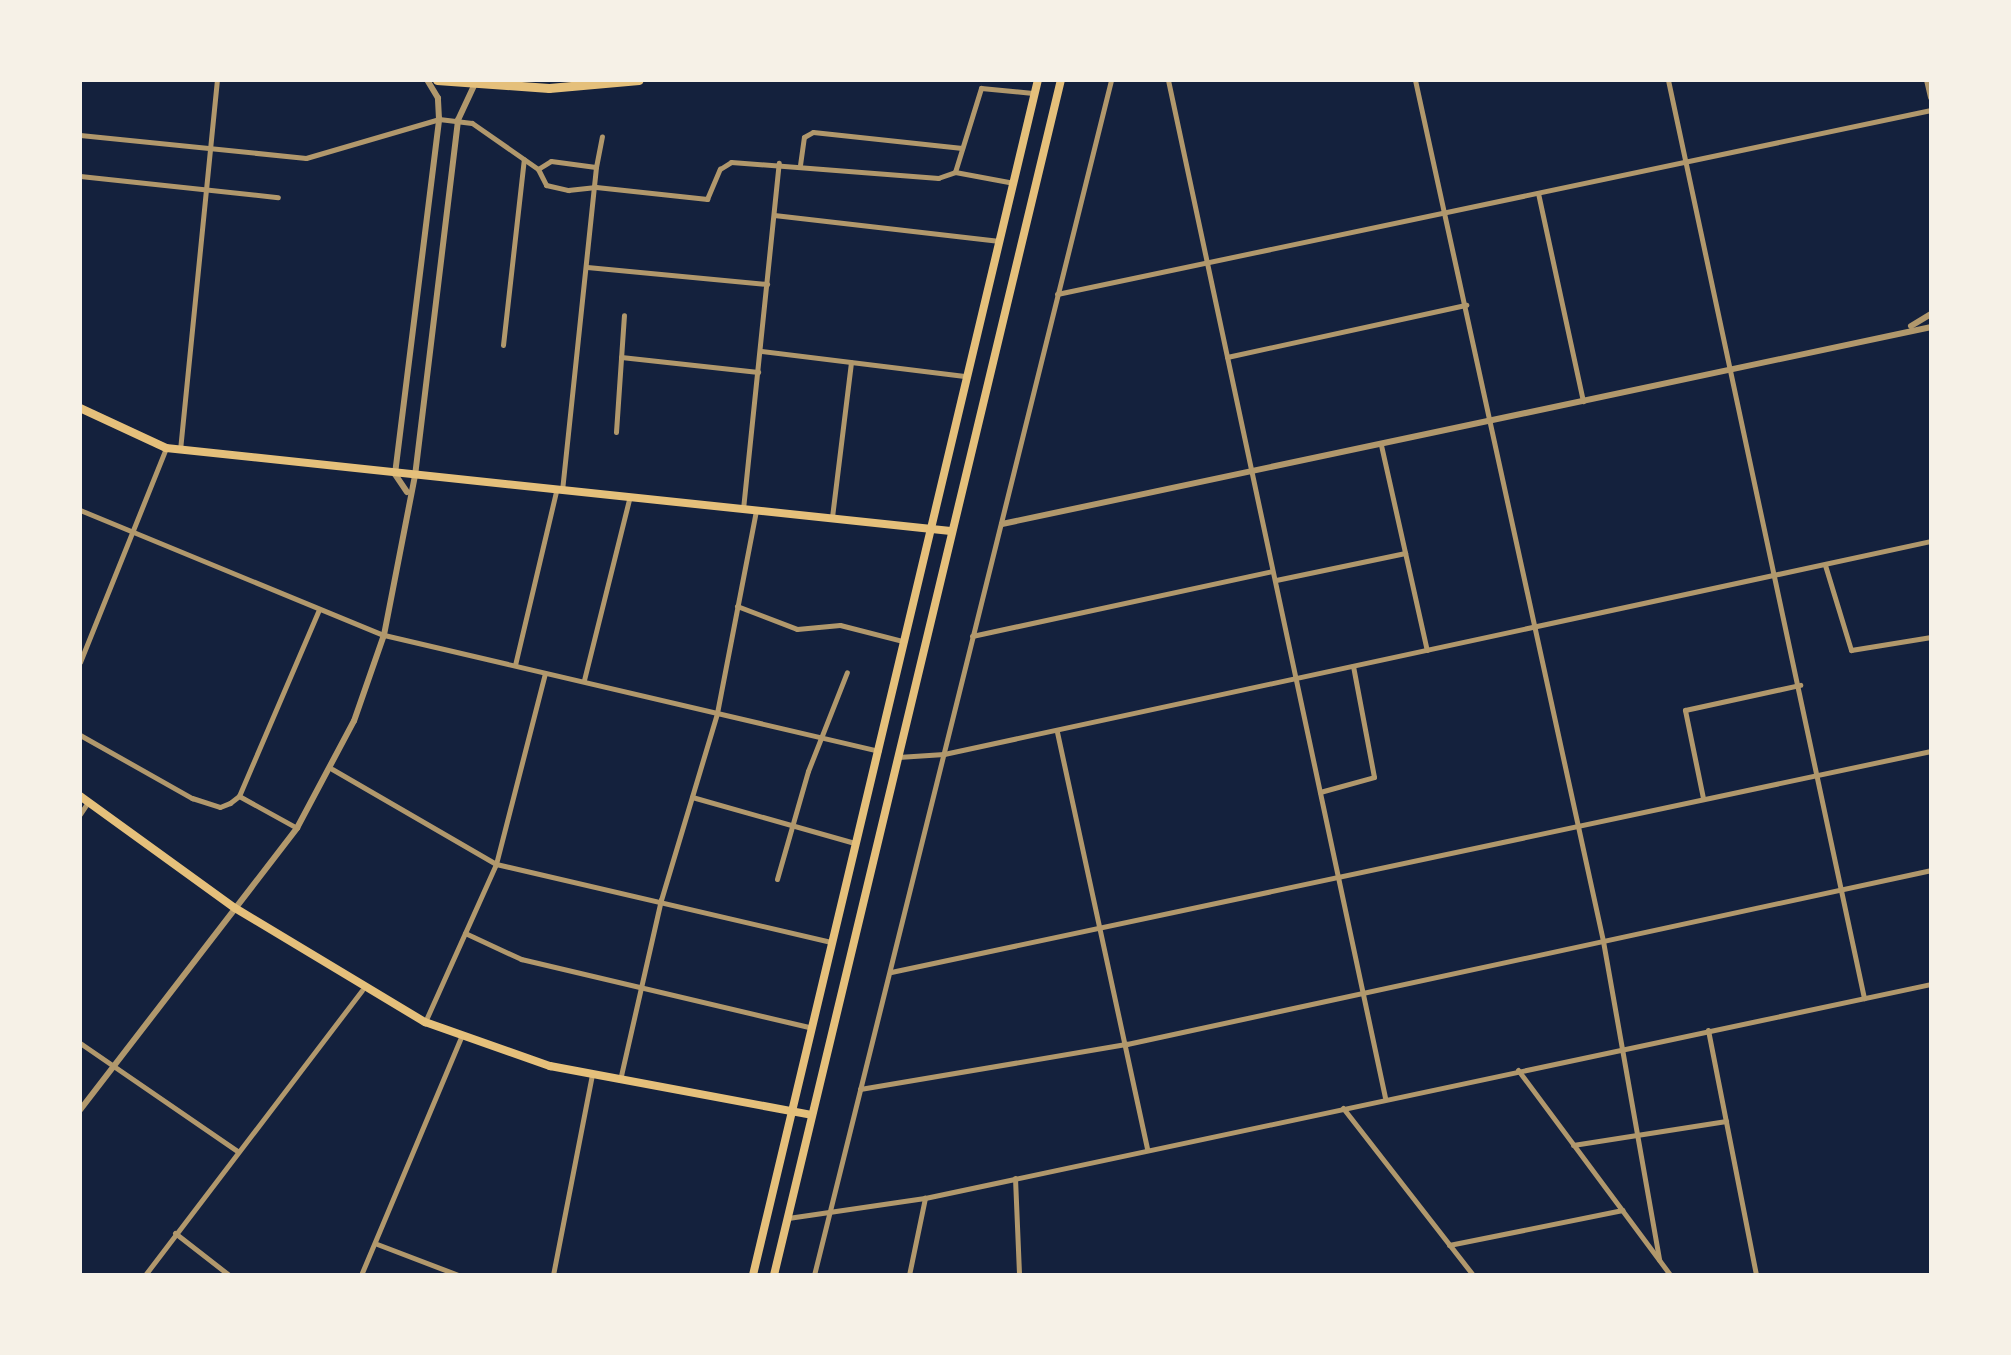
<!DOCTYPE html>
<html>
<head>
<meta charset="utf-8">
<style>
  body { margin:0 }
  #map { position:relative; width:2011px; height:1355px; overflow:hidden; background:#14213d; font-family:Rubik,sans-serif }
  div>[style] { position:absolute }
  [style*='--x'] { left:calc(var(--x)*1px); top:calc(var(--y)*1px); width:calc(var(--w)*1px); rotate:calc(var(--a)*1deg) }
  .minor>* { height:5px; margin:-2.5px; padding:0 2.5px; transform-origin:2.5px; border-radius:2.5px; background:#b1986c }
  .tertiary>* { height:6px; margin:-3px; padding:0 3px; transform-origin:3px; border-radius:3px; background:#b1986c }
  .secondary>* { height:8px; margin:-4px; padding:0 4px; transform-origin:4px; border-radius:4px; background:#e5c07b }
  .primary>* { height:9px; margin:-4.5px; padding:0 4.5px; transform-origin:4.5px; border-radius:4.5px; background:#e5c07b }
  span { translate:-50% -50%; white-space:nowrap; text-align:center; line-height:1.15; -webkit-text-stroke:8px #f6f1e7; paint-order:stroke }
  .frame { position:absolute; inset:0; border:82px solid #f6f1e7; pointer-events:none }
</style>
</head>
<body>
<div id="map">
  <div class="minor">
    <i style="--x:1168;--y:80;--w:1040;--a:77.96"></i>
    <i style="--x:1415;--y:80;--w:881;--a:77.68"></i>
    <i style="--x:1603;--y:941;--w:324;--a:80"></i>
    <i style="--x:1668;--y:80;--w:939;--a:77.95"></i>
    <i style="--x:80;--y:135;--w:227;--a:5.8"></i>
    <i style="--x:306;--y:158;--w:139;--a:-16.3"></i>
    <i style="--x:439;--y:119;--w:33;--a:7"></i>
    <i style="--x:472;--y:123;--w:80;--a:34.9"></i>
    <i style="--x:538;--y:169;--w:18;--a:63"></i>
    <i style="--x:546;--y:185;--w:23;--a:13"></i>
    <i style="--x:568;--y:190;--w:28;--a:-6"></i>
    <i style="--x:596;--y:187;--w:112;--a:6.2"></i>
    <i style="--x:707;--y:199;--w:33;--a:-67"></i>
    <i style="--x:720;--y:169;--w:13;--a:-32"></i>
    <i style="--x:731;--y:162;--w:208;--a:4.4"></i>
    <i style="--x:938;--y:178;--w:18;--a:-19"></i>
    <i style="--x:955;--y:172;--w:60;--a:10.6"></i>
    <i style="--x:800;--y:165;--w:28;--a:-82"></i>
    <i style="--x:804;--y:137;--w:10;--a:-29"></i>
    <i style="--x:813;--y:132;--w:150;--a:6.1"></i>
    <i style="--x:596;--y:167;--w:31;--a:-79"></i>
    <i style="--x:538;--y:169;--w:15;--a:-32"></i>
    <i style="--x:551;--y:161;--w:45;--a:7.6"></i>
    <i style="--x:596;--y:167;--w:324;--a:96"></i>
    <i style="--x:955;--y:172;--w:88;--a:-72.8"></i>
    <i style="--x:981;--y:88;--w:52;--a:5.5"></i>
    <i style="--x:80;--y:176;--w:199;--a:6.1"></i>
    <i style="--x:1538;--y:193;--w:213;--a:77.8"></i>
    <i style="--x:774;--y:215;--w:227;--a:6.6"></i>
    <i style="--x:587;--y:267;--w:181;--a:5.4"></i>
    <i style="--x:1057;--y:294;--w:893;--a:-11.89"></i>
    <i style="--x:503;--y:345;--w:187;--a:-83.6"></i>
    <i style="--x:761;--y:351;--w:207;--a:7"></i>
    <i style="--x:621;--y:357;--w:138;--a:6.2"></i>
    <i style="--x:1227;--y:357;--w:245;--a:-12.3"></i>
    <i style="--x:616;--y:432;--w:117;--a:-86.1"></i>
    <i style="--x:1381;--y:445;--w:210;--a:77.4"></i>
    <i style="--x:180;--y:450;--w:372;--a:-84.3"></i>
    <i style="--x:743;--y:509;--w:348;--a:-84.1"></i>
    <i style="--x:80;--y:510;--w:329;--a:22.4"></i>
    <i style="--x:384;--y:635;--w:508;--a:13.19"></i>
    <i style="--x:832;--y:517;--w:156;--a:-83"></i>
    <i style="--x:1825;--y:565;--w:89;--a:73"></i>
    <i style="--x:1851;--y:650;--w:81;--a:-9.2"></i>
    <i style="--x:1276;--y:580;--w:132;--a:-11.8"></i>
    <i style="--x:737;--y:606;--w:64;--a:21"></i>
    <i style="--x:797;--y:629;--w:43;--a:-5.3"></i>
    <i style="--x:840;--y:625;--w:65;--a:14.3"></i>
    <i style="--x:972;--y:636;--w:307;--a:-12.2"></i>
    <i style="--x:80;--y:662;--w:231;--a:-68.1"></i>
    <i style="--x:515;--y:665;--w:178;--a:-76.7"></i>
    <i style="--x:584;--y:680;--w:187;--a:-76"></i>
    <i style="--x:1057;--y:732;--w:427;--a:77.8"></i>
    <i style="--x:80;--y:735;--w:129;--a:29.4"></i>
    <i style="--x:192;--y:798;--w:29;--a:18"></i>
    <i style="--x:220;--y:807;--w:11;--a:-22"></i>
    <i style="--x:230;--y:803;--w:11;--a:-38"></i>
    <i style="--x:239;--y:796;--w:203;--a:-66.8"></i>
    <i style="--x:898;--y:757;--w:46;--a:-3.7"></i>
    <i style="--x:944;--y:754;--w:1010;--a:-12.18"></i>
    <i style="--x:332;--y:769;--w:190;--a:30.1"></i>
    <i style="--x:496;--y:864;--w:345;--a:13.1"></i>
    <i style="--x:1320;--y:792;--w:56;--a:-15.5"></i>
    <i style="--x:1374;--y:777;--w:113;--a:-100.7"></i>
    <i style="--x:239;--y:796;--w:66;--a:28.9"></i>
    <i style="--x:692;--y:797;--w:169;--a:15.8"></i>
    <i style="--x:1703;--y:798;--w:90;--a:-101.6"></i>
    <i style="--x:1685;--y:710;--w:118;--a:-12.3"></i>
    <i style="--x:80;--y:814;--w:14;--a:-56"></i>
    <i style="--x:777;--y:879;--w:112;--a:-74"></i>
    <i style="--x:808;--y:771;--w:106;--a:-68.5"></i>
    <i style="--x:465;--y:933;--w:62;--a:24.9"></i>
    <i style="--x:521;--y:959;--w:299;--a:13.3"></i>
    <i style="--x:891;--y:972;--w:1063;--a:-12"></i>
    <i style="--x:425;--y:1022;--w:173;--a:-65.8"></i>
    <i style="--x:496;--y:864;--w:197;--a:-75.6"></i>
    <i style="--x:1708;--y:1030;--w:250;--a:78.9"></i>
    <i style="--x:80;--y:1043;--w:191;--a:34.5"></i>
    <i style="--x:1518;--y:1070;--w:255;--a:53.4"></i>
    <i style="--x:620;--y:1080;--w:185;--a:-77.2"></i>
    <i style="--x:661;--y:900;--w:195;--a:-73.3"></i>
    <i style="--x:717;--y:713;--w:207;--a:-79.1"></i>
    <i style="--x:860;--y:1089;--w:271;--a:-9.6"></i>
    <i style="--x:1127;--y:1044;--w:823;--a:-12.21"></i>
    <i style="--x:1343;--y:1108;--w:212;--a:52.1"></i>
    <i style="--x:1573;--y:1145;--w:155;--a:-8.9"></i>
    <i style="--x:1015;--y:1178;--w:97;--a:87.6"></i>
    <i style="--x:788;--y:1218;--w:138;--a:-8.3"></i>
    <i style="--x:925;--y:1198;--w:1029;--a:-12.01"></i>
    <i style="--x:175;--y:1233;--w:68;--a:37.9"></i>
    <i style="--x:377;--y:1244;--w:87;--a:20.9"></i>
    <i style="--x:1449;--y:1245;--w:177;--a:-11.4"></i>
    <i style="--x:145;--y:1275;--w:358;--a:-52.7"></i>
    <i style="--x:361;--y:1275;--w:258;--a:-67.2"></i>
    <i style="--x:553;--y:1275;--w:204;--a:-79"></i>
    <i style="--x:814;--y:1275;--w:1231;--a:-76.04"></i>
    <i style="--x:909;--y:1275;--w:79;--a:-78.3"></i>
  </div>
  <div class="tertiary">
    <i style="--x:1927;--y:80;--w:18;--a:77"></i>
    <i style="--x:1911;--y:326;--w:23;--a:-31"></i>
    <i style="--x:407;--y:492;--w:22;--a:-124"></i>
    <i style="--x:395;--y:474;--w:358;--a:-82.9"></i>
    <i style="--x:439;--y:119;--w:21;--a:-93"></i>
    <i style="--x:438;--y:98;--w:21;--a:-121"></i>
    <i style="--x:1002;--y:524;--w:950;--a:-11.97"></i>
    <i style="--x:80;--y:1110;--w:356;--a:-52.4"></i>
    <i style="--x:297;--y:828;--w:121;--a:-62"></i>
    <i style="--x:354;--y:721;--w:91;--a:-70.8"></i>
    <i style="--x:384;--y:635;--w:162;--a:-79"></i>
    <i style="--x:415;--y:476;--w:359;--a:-83.1"></i>
    <i style="--x:458;--y:120;--w:40;--a:-65"></i>
  </div>
  <div class="secondary">
    <i style="--x:80;--y:408;--w:95;--a:24.9"></i>
    <i style="--x:166;--y:448;--w:789;--a:6.04"></i>
    <i style="--x:80;--y:796;--w:191;--a:35.9"></i>
    <i style="--x:235;--y:908;--w:222;--a:31"></i>
    <i style="--x:425;--y:1022;--w:133;--a:19.4"></i>
    <i style="--x:550;--y:1066;--w:266;--a:10.6"></i>
    <i style="--x:753;--y:1275;--w:1229;--a:-76.59"></i>
    <i style="--x:774;--y:1275;--w:1229;--a:-76.5"></i>
  </div>
  <div class="primary">
    <i style="--x:437;--y:80;--w:112;--a:4.1"></i>
    <i style="--x:549;--y:88;--w:90;--a:-5.1"></i>
  </div>
  <div class="frame"></div>
</div>
</body>
</html>
